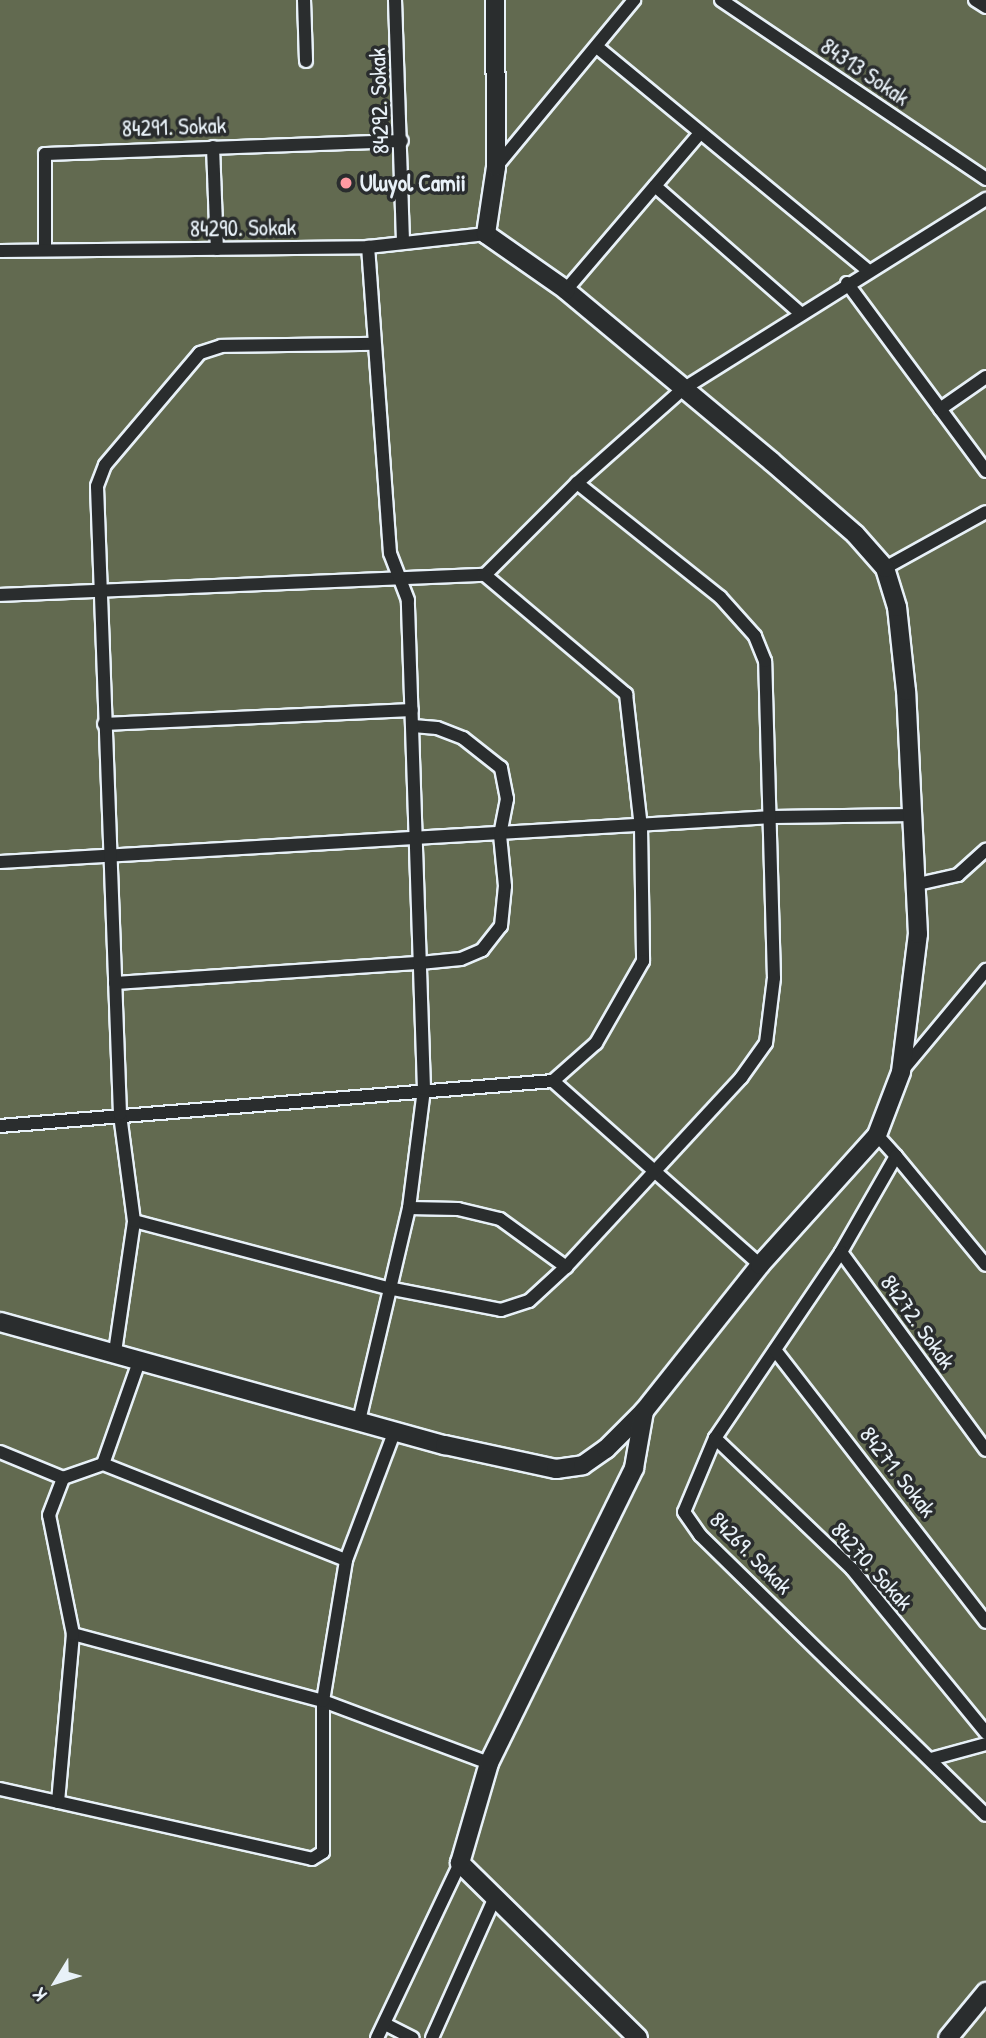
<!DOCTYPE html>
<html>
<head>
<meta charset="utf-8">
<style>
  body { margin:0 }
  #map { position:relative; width:986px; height:2038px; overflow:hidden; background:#2a2d2e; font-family:"Patrick Hand",sans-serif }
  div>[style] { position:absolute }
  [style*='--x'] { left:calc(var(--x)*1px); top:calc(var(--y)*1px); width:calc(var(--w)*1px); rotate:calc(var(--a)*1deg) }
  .green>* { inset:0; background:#626a50 }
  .roads { filter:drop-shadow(2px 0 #e8f1f8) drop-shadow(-2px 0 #e8f1f8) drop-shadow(0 2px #e8f1f8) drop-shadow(0 -2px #e8f1f8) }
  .street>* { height:12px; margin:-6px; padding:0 6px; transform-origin:6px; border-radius:6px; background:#2a2d2e }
  .secondary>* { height:18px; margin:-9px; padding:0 9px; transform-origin:9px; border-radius:9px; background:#2a2d2e }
  .dots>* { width:19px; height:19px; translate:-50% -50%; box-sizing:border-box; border:4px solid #2a2d2e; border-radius:50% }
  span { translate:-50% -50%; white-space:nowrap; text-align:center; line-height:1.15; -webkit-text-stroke:7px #2a2d2e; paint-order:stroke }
  .street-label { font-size:23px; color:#e8f1f8 }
  .poi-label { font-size:23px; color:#e8f1f8; font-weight:700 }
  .left { translate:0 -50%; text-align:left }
  .north { position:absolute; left:21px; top:1947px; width:70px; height:70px; -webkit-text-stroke:5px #2a2d2e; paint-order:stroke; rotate:232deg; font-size:19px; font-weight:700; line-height:28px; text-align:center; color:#e8f1f8 }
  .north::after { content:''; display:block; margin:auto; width:24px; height:32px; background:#e8f1f8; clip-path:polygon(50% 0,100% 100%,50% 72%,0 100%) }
</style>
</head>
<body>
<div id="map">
  <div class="green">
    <i style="clip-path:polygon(0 0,986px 0,986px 2038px,0 2038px)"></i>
  </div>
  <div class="roads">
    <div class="street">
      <i style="--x:304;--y:0;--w:61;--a:88.1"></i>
      <i style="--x:395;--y:0;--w:243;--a:88.1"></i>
      <i style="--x:721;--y:0;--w:320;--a:34"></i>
      <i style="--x:975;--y:0;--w:13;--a:32"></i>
      <i style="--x:597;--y:47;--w:351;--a:39.5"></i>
      <i style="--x:213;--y:147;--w:102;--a:87.8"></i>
      <i style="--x:496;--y:167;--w:217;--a:-50.4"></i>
      <i style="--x:655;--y:186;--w:194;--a:41.2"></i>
      <i style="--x:45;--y:250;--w:96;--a:-90"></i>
      <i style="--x:45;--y:154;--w:357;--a:-2.1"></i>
      <i style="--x:0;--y:251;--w:368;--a:-0.6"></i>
      <i style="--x:368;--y:247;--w:119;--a:-6.3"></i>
      <i style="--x:847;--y:283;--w:234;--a:53.5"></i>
      <i style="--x:566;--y:290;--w:206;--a:-49.5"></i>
      <i style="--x:940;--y:409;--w:56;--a:-34.8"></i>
      <i style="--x:885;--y:568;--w:115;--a:-29"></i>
      <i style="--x:485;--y:575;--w:130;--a:-45"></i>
      <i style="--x:577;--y:483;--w:142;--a:-41.6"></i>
      <i style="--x:683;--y:389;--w:358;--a:-32.1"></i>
      <i style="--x:0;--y:595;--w:485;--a:-2.4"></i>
      <i style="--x:485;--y:575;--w:185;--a:40.2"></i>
      <i style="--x:626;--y:694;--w:134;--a:83.6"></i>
      <i style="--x:641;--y:827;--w:134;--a:89.1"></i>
      <i style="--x:643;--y:961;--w:95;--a:119.8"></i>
      <i style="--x:596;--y:1043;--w:57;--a:138.5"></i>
      <i style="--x:553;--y:1081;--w:555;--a:175.35"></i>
      <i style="--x:104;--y:724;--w:308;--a:-2.6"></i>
      <i style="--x:0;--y:862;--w:774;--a:-3.33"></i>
      <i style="--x:773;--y:817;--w:141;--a:-0.8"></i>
      <i style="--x:918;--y:884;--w:41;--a:-12.7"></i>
      <i style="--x:958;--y:875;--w:38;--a:-42"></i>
      <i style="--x:115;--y:983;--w:306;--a:-3.8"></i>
      <i style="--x:420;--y:963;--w:41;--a:-5.6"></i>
      <i style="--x:461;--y:959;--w:23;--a:-23"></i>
      <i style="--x:482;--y:950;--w:31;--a:-52"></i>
      <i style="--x:501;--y:926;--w:40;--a:-84.3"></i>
      <i style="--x:505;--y:886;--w:51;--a:-95.6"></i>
      <i style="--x:500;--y:835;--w:37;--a:-79"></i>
      <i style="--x:507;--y:799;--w:32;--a:-101"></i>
      <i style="--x:501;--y:768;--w:48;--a:-141.7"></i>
      <i style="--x:463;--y:738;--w:28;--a:-159"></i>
      <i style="--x:437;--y:728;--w:24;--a:-175"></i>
      <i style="--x:901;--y:1072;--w:133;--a:-50.2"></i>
      <i style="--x:553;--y:1081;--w:277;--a:41.6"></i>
      <i style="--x:877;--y:1135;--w:28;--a:48"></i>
      <i style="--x:896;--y:1156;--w:111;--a:119.8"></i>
      <i style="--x:841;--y:1252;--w:225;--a:124.1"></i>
      <i style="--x:715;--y:1438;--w:80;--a:112.7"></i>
      <i style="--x:684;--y:1512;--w:28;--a:55"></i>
      <i style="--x:700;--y:1535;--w:400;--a:44.4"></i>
      <i style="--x:896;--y:1156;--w:141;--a:50.5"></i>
      <i style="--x:409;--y:1208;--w:49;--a:1.2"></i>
      <i style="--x:458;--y:1209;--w:43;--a:13.4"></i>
      <i style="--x:500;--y:1219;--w:82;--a:36"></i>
      <i style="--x:134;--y:1221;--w:263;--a:14.8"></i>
      <i style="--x:388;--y:1288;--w:115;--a:11"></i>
      <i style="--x:501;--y:1310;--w:29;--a:-18"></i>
      <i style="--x:529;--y:1301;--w:50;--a:-42.6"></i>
      <i style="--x:566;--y:1267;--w:258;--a:-47.2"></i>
      <i style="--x:741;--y:1078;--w:43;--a:-54.5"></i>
      <i style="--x:766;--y:1043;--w:65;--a:-83"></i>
      <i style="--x:774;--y:978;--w:317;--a:-91.6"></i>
      <i style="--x:765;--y:661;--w:27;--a:-112"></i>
      <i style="--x:755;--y:636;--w:52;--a:-131.9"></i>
      <i style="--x:720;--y:597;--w:183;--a:-141.4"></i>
      <i style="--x:841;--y:1252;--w:245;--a:53.8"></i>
      <i style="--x:775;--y:1350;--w:344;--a:52.2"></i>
      <i style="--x:115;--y:1352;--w:132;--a:-81.7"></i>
      <i style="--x:134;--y:1221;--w:108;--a:-97.5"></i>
      <i style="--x:120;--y:1114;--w:628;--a:-92.1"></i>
      <i style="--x:97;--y:486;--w:22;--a:-69"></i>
      <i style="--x:105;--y:465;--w:147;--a:-49.7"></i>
      <i style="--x:200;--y:353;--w:22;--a:-18"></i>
      <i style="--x:221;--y:346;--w:151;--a:-0.8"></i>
      <i style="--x:359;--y:1421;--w:219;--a:-76.8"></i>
      <i style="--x:409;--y:1208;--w:120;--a:-82.8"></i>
      <i style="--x:424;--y:1089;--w:489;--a:-91.9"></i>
      <i style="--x:408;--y:600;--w:50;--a:-111"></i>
      <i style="--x:390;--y:553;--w:307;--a:-94.1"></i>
      <i style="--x:715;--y:1438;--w:190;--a:43.7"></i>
      <i style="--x:852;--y:1569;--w:212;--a:50.7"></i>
      <i style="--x:0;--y:1452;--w:68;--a:22.4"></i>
      <i style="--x:63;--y:1478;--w:42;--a:-19.3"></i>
      <i style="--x:103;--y:1464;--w:111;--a:-70.6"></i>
      <i style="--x:103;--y:1464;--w:261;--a:21.6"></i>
      <i style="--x:73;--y:1634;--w:259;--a:15"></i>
      <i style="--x:323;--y:1701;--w:177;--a:20.5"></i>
      <i style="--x:931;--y:1759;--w:57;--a:-15.3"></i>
      <i style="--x:0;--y:1789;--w:320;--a:12.6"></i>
      <i style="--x:312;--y:1859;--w:13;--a:-32"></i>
      <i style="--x:323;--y:1852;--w:151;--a:-90"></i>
      <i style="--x:323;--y:1701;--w:143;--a:-80.7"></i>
      <i style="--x:346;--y:1560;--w:139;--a:-69.3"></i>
      <i style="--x:58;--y:1802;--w:169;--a:-84.9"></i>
      <i style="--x:73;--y:1634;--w:121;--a:-101.4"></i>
      <i style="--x:49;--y:1515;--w:40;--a:-69"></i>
      <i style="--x:385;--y:2024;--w:31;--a:27"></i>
      <i style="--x:377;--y:2038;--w:194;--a:-64.6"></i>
      <i style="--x:432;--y:2038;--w:154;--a:-65.9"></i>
    </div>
    <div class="secondary">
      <i style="--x:0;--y:1322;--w:462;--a:15.5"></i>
      <i style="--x:445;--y:1445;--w:114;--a:12.2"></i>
      <i style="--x:556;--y:1469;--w:27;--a:-8"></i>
      <i style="--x:583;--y:1465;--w:28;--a:-35"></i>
      <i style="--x:606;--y:1449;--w:54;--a:-45"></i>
      <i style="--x:644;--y:1411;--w:186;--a:-51.5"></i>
      <i style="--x:760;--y:1265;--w:175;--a:-48"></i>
      <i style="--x:877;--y:1135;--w:67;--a:-69.1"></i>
      <i style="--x:901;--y:1072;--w:139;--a:-83"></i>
      <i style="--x:918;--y:934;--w:243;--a:-92.8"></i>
      <i style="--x:906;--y:691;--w:84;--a:-96.1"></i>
      <i style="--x:897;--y:607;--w:41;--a:-107.1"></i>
      <i style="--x:885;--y:568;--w:45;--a:-131.4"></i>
      <i style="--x:855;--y:534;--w:111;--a:-139"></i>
      <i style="--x:771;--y:461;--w:267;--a:-140.2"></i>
      <i style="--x:566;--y:290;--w:98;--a:-145"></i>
      <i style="--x:486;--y:234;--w:68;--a:-81.5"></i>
      <i style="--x:496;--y:167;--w:167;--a:-90.3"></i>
      <i style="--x:638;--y:2038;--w:250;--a:-135.5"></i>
      <i style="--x:460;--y:1863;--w:104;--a:-73.8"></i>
      <i style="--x:489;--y:1763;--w:329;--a:-63.8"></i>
      <i style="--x:634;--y:1468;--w:58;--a:-80"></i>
      <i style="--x:948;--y:2038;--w:60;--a:-50.4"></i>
    </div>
  </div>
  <div class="dots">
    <i style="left:346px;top:183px;background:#ff9aa2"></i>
  </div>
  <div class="street-label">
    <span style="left:865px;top:72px;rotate:34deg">84313 Sokak</span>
    <span style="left:379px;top:101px;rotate:-92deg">84292. Sokak</span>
    <span style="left:174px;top:127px;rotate:-2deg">84291. Sokak</span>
    <span style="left:243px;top:228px;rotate:-1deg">84290. Sokak</span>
    <span style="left:918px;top:1322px;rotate:54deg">84272. Sokak</span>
    <span style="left:898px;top:1472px;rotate:52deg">84271. Sokak</span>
    <span style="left:751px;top:1553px;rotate:45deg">84269. Sokak</span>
    <span style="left:872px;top:1566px;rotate:48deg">84270. Sokak</span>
  </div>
  <div class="poi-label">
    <span class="left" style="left:360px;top:183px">Uluyol Camii</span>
  </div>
  <div class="north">K</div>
</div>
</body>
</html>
